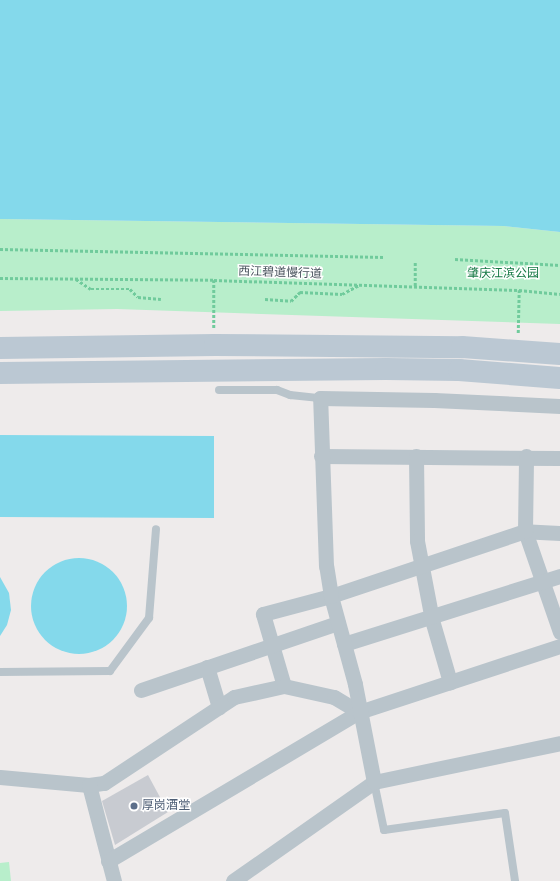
<!DOCTYPE html>
<html>
<head>
<meta charset="utf-8">
<style>
  body { margin:0 }
  #map { position:relative; width:560px; height:881px; overflow:hidden; background:#eeebeb; font-family:"Fira Sans","Noto Sans SC",sans-serif }
  div>[style] { position:absolute }
  [style*='--x'] { left:calc(var(--x)*1px); top:calc(var(--y)*1px); width:calc(var(--w)*1px); rotate:calc(var(--a)*1deg) }
  .green>* { inset:0; background:#b8eecb }
  .water>* { inset:0; background:#84d9eb }
  .round { border-radius:50% }
  .building>* { inset:0; background:#c8cbd1 }
  .path>* { height:2.5px; margin-top:-1.25px; transform-origin:0; background:repeating-linear-gradient(90deg,#70cb9c 0 3px,transparent 0 5px) }
  .service>* { height:8px; margin:-4px; padding:0 4px; transform-origin:4px; border-radius:4px; background:#b9c4cb }
  .minor>* { height:15px; margin:-7.5px; padding:0 7.5px; transform-origin:7.5px; border-radius:7.5px; background:#b9c4cb }
  .secondary>* { height:22px; margin:-11px; padding:0 11px; transform-origin:11px; border-radius:11px; background:#bbc8d3 }
  .dots>* { width:11px; height:11px; translate:-50% -50%; box-sizing:border-box; border:2px solid #fff; border-radius:50% }
  span { translate:-50% -50%; white-space:nowrap; text-align:center; line-height:1.15; -webkit-text-stroke:3px #fff; paint-order:stroke }
  .street-label { font-size:12px; color:#444f59 }
  .park-label { font-size:12px; color:#167945 }
  .service-label { font-size:12px; color:#4e5e75 }
  .left { translate:0 -50%; text-align:left }
</style>
</head>
<body>
<div id="map">
  <div class="green">
    <i style="clip-path:polygon(0 219px,504px 226px,560px 232px,560px 324px,117px 309px,0 311px)"></i>
    <i style="clip-path:polygon(9px 862px,11px 881px,0 881px,0 863px)"></i>
  </div>
  <div class="water">
    <i style="clip-path:polygon(0 0,560px 0,560px 232px,504px 226px,0 219px)"></i>
    <i style="clip-path:polygon(0 435px,214px 436px,214px 518px,0 517px)"></i>
    <i class="round" style="left:31px;top:558px;width:96px;height:96px"></i>
    <i style="clip-path:polygon(0 577px,9px 593px,11px 610px,7px 625px,0 636px)"></i>
  </div>
  <div class="building">
    <i style="clip-path:polygon(148px 775px,168px 812px,115px 845px,102px 801px)"></i>
  </div>
  <div class="path">
    <i style="--x:0;--y:249;--w:384;--a:1.2"></i>
    <i style="--x:455;--y:259;--w:105;--a:3.3"></i>
    <i style="--x:0;--y:278;--w:214;--a:0.5"></i>
    <i style="--x:214;--y:280;--w:305;--a:1.9"></i>
    <i style="--x:519;--y:290;--w:41;--a:5.6"></i>
    <i style="--x:76;--y:279;--w:18;--a:34"></i>
    <i style="--x:91;--y:289;--w:39;--a:0"></i>
    <i style="--x:130;--y:289;--w:11;--a:45"></i>
    <i style="--x:138;--y:297;--w:23;--a:5"></i>
    <i style="--x:214;--y:280;--w:49;--a:90"></i>
    <i style="--x:415;--y:286;--w:25;--a:-90"></i>
    <i style="--x:265;--y:299;--w:26;--a:4"></i>
    <i style="--x:291;--y:301;--w:13;--a:-45"></i>
    <i style="--x:300;--y:292;--w:42;--a:2.7"></i>
    <i style="--x:342;--y:294;--w:19;--a:-28"></i>
    <i style="--x:518;--y:333;--w:43;--a:-88.7"></i>
  </div>
  <div class="service">
    <i style="--x:219;--y:390;--w:58;--a:0"></i>
    <i style="--x:277;--y:390;--w:14;--a:21"></i>
    <i style="--x:290;--y:395;--w:30;--a:6"></i>
    <i style="--x:0;--y:672;--w:110;--a:-0.5"></i>
    <i style="--x:110;--y:671;--w:66;--a:-53.7"></i>
    <i style="--x:149;--y:618;--w:89;--a:-85.5"></i>
    <i style="--x:374;--y:782;--w:49;--a:78.2"></i>
    <i style="--x:384;--y:830;--w:122;--a:-8"></i>
    <i style="--x:505;--y:813;--w:69;--a:81.6"></i>
  </div>
  <div class="minor">
    <i style="--x:321;--y:456;--w:239;--a:0.5"></i>
    <i style="--x:416;--y:456;--w:85;--a:89.3"></i>
    <i style="--x:417;--y:541;--w:80;--a:79.2"></i>
    <i style="--x:432;--y:620;--w:65;--a:73.8"></i>
    <i style="--x:560;--y:533;--w:35;--a:-177"></i>
    <i style="--x:525;--y:531;--w:107;--a:70.9"></i>
    <i style="--x:344;--y:644;--w:226;--a:-17.5"></i>
    <i style="--x:207;--y:667;--w:42;--a:73.3"></i>
    <i style="--x:284;--y:686;--w:75;--a:-106.3"></i>
    <i style="--x:263;--y:614;--w:70;--a:-14.8"></i>
    <i style="--x:331;--y:596;--w:205;--a:-18.5"></i>
    <i style="--x:525;--y:531;--w:75;--a:-89.2"></i>
    <i style="--x:141;--y:690;--w:208;--a:-18.8"></i>
    <i style="--x:0;--y:777;--w:89;--a:5.1"></i>
    <i style="--x:89;--y:785;--w:99;--a:75.4"></i>
    <i style="--x:374;--y:782;--w:190;--a:-11.8"></i>
    <i style="--x:89;--y:785;--w:15;--a:-8"></i>
    <i style="--x:104;--y:783;--w:156;--a:-33.5"></i>
    <i style="--x:234;--y:697;--w:51;--a:-12.4"></i>
    <i style="--x:284;--y:686;--w:51;--a:12.4"></i>
    <i style="--x:334;--y:697;--w:29;--a:31"></i>
    <i style="--x:108;--y:861;--w:292;--a:-30.7"></i>
    <i style="--x:359;--y:712;--w:212;--a:-18.2"></i>
    <i style="--x:233;--y:881;--w:172;--a:-35.1"></i>
    <i style="--x:374;--y:782;--w:100;--a:-101"></i>
    <i style="--x:355;--y:684;--w:91;--a:-105.3"></i>
    <i style="--x:331;--y:596;--w:30;--a:-99"></i>
    <i style="--x:326;--y:566;--w:168;--a:-92"></i>
    <i style="--x:320;--y:398;--w:114;--a:1"></i>
    <i style="--x:434;--y:400;--w:126;--a:2.7"></i>
  </div>
  <div class="secondary">
    <i style="--x:0;--y:348;--w:215;--a:-0.8"></i>
    <i style="--x:215;--y:345;--w:247;--a:0.5"></i>
    <i style="--x:462;--y:347;--w:98;--a:4.1"></i>
    <i style="--x:0;--y:373;--w:386;--a:-0.6"></i>
    <i style="--x:386;--y:369;--w:73;--a:0.8"></i>
    <i style="--x:459;--y:370;--w:101;--a:4.5"></i>
  </div>
  <div class="dots">
    <i style="left:134px;top:806px;background:#5c6f8a"></i>
  </div>
  <div class="street-label">
    <span style="left:280px;top:273px;rotate:2deg">西江碧道慢行道</span>
  </div>
  <div class="park-label">
    <span style="left:503px;top:274px">肇庆江滨公园</span>
  </div>
  <div class="service-label">
    <span class="left" style="left:142px;top:806px">厚岗酒堂</span>
  </div>
</div>
</body>
</html>
